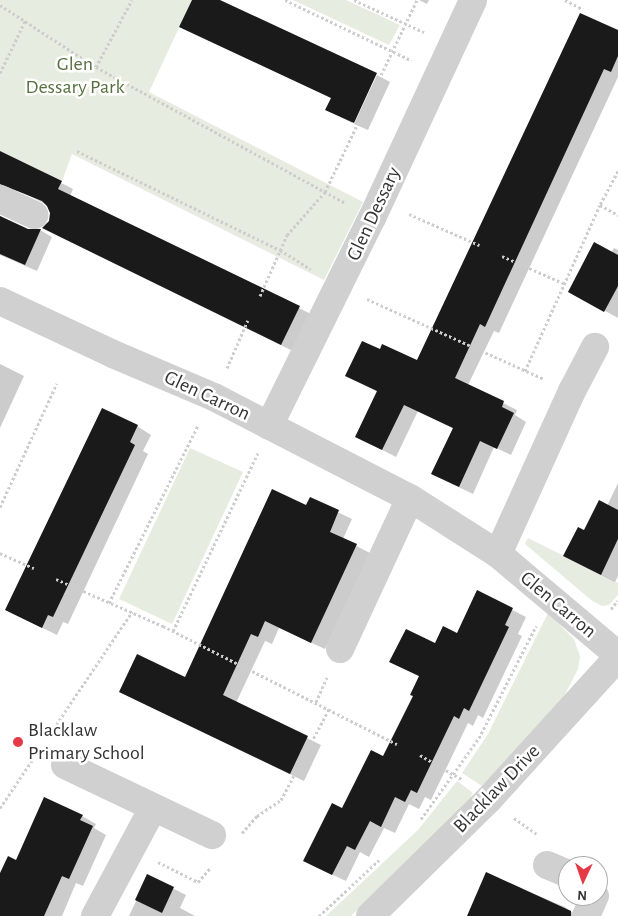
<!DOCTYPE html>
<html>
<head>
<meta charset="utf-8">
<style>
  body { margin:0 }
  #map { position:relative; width:618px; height:916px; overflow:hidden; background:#fff; font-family:"Alegreya Sans",sans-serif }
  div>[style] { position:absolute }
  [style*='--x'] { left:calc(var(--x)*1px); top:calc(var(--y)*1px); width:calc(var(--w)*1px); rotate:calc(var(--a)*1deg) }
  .green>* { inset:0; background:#e6ecdf }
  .shadow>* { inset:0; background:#0003 }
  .building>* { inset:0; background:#1a1a1a }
  .path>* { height:3px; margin-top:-1.5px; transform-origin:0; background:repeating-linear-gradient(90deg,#cdcdcd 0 2.5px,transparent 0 5px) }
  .minor>* { height:28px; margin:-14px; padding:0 14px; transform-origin:14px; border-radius:14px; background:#d0d0d0 }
  .dots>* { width:14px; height:14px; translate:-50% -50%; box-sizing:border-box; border:2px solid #fff; border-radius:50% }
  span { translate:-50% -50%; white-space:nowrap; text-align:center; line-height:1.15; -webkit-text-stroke:5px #fff; paint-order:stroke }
  .park-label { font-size:20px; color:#56703f }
  .street-label { font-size:20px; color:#333 }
  .poi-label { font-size:20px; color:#333 }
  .left { translate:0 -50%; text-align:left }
  .north { position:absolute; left:558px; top:856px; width:50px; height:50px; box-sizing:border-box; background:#fff; border:1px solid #adadad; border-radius:50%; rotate:183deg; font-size:14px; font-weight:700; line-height:20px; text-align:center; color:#333 }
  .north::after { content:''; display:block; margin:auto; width:18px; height:22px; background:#e63946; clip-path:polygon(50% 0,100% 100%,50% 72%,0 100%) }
</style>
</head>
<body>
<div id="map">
  <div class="green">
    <i style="clip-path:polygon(0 0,192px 0,149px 92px,363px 202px,324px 280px,72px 154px,62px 181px,0 151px)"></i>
    <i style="clip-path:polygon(293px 0,346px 0,400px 25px,389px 45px)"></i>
    <i style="clip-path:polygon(190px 448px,243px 472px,172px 624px,119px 599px)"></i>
    <i style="clip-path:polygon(528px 538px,618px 583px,618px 595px,609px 605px,602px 606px,591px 600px,525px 544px)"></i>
    <i style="clip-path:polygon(548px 613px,574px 639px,580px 656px,578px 669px,558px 708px,482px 786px,462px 773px,488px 734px)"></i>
    <i style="clip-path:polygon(457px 781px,472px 792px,471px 799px,351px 916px,326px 916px,418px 830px)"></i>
  </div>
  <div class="shadow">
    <i style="clip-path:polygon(193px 0,218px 0,375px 74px,352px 123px,327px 110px,332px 98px,181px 27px)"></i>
    <i style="clip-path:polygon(419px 0,429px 0,427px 4px)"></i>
    <i style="clip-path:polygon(618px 32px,618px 77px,499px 333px,494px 331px,468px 385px,517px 410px,515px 415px,526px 422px,511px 455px,494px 447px,473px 494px,446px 481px,454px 429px,418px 411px,396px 457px,357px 437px,378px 392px,347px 376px,380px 351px,418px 362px)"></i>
    <i style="clip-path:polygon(377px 75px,390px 82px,368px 130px,354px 124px)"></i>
    <i style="clip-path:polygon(0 152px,73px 189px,70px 196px,311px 314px,293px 351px,56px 235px,51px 222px,52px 213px,49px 206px,20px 191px,11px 190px,0 196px)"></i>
    <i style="clip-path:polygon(0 216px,28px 230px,40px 230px,52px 237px,37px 271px,0 255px)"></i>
    <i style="clip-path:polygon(614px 248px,618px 250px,618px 318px,583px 299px)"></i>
    <i style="clip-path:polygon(0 364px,24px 376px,0 428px)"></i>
    <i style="clip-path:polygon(137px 426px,151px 435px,143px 451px,148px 454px,68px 624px,63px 622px,57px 635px,20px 617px)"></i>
    <i style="clip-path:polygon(618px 483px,618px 576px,615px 582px,579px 564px,585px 532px,607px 506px)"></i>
    <i style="clip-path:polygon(310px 499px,352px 519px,343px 539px,370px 553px,325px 649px,279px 628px,272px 644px,265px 641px,236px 703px,321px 745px,304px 781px,134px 699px,186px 679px)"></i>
    <i style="clip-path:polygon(478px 592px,526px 617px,518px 634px,522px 636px,483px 718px,478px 715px,473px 726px,468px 723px,431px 800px,425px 797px,419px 809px,409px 804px,395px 833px,384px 828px,369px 857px,360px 852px,346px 881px,318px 868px,343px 809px,384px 757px,414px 696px,420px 677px,391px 662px,457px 635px)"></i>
    <i style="clip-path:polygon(82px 816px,96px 824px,94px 828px,106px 835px,83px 886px,76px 883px,62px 916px,0 916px,0 876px,16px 861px)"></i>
    <i style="clip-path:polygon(487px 874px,565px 907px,577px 916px,468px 916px)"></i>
    <i style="clip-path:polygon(148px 876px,186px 895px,180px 908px,195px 916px,129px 916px)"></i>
  </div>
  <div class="building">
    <i style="clip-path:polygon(192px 0,220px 0,377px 73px,354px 123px,325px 110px,331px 98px,179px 27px)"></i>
    <i style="clip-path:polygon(580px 13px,618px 30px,618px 56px,611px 72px,604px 69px,485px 327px,480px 324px,455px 378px,504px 401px,502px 407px,514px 413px,497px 449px,480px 441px,459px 487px,431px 474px,453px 428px,404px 405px,382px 450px,355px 437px,377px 391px,345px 376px,362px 341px,380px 349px,382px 344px,417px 360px)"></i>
    <i style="clip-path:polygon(0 151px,62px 181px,58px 189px,300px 306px,281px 345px,42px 228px,49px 221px,50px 213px,47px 206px,42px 201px,0 184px)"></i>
    <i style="clip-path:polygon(0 216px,28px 229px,41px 229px,25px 265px,0 254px)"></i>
    <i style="clip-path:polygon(594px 242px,618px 255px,618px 286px,604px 312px,568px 292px)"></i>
    <i style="clip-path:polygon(102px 408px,138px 425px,130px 442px,135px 445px,53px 617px,48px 615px,42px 628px,5px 610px)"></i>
    <i style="clip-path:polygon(272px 489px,306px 505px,310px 497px,339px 510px,330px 532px,357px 544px,311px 643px,265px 621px,258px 637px,251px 634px,223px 695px,308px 736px,290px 774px,119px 692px,137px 654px,185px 677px)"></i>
    <i style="clip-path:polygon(599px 500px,618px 510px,618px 539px,601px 575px,563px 556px,578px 527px,584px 530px)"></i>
    <i style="clip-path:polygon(477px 590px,513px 608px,505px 625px,509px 627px,469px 711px,464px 708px,459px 719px,454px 716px,417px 793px,411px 790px,405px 802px,395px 797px,381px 827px,370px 821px,355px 850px,347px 846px,332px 875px,303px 861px,332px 803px,342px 808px,371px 750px,383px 756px,413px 696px,410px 695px,419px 676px,389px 662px,406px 629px,435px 643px,443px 626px,457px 633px)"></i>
    <i style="clip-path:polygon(44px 797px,83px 815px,80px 820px,93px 826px,69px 879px,62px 876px,44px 916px,0 916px,0 873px,8px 856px,16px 860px)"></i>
    <i style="clip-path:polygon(486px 872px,571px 911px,571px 916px,467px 916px)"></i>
    <i style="clip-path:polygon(147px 874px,174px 887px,162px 913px,135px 900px)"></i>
  </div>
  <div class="path">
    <i style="--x:285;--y:0;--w:140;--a:25.5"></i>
    <i style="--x:354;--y:0;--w:77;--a:24.6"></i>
    <i style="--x:565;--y:0;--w:20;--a:27"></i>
    <i style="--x:0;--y:5;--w:114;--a:32.9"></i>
    <i style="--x:96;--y:67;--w:76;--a:-61.8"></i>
    <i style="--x:96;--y:67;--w:284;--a:28.6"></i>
    <i style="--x:0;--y:73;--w:58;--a:-64.3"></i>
    <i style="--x:77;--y:151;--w:226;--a:26"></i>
    <i style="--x:280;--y:250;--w:36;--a:32"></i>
    <i style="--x:618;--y:171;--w:38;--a:118"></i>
    <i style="--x:600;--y:205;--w:21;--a:29"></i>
    <i style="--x:409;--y:214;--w:77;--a:23.9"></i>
    <i style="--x:502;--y:256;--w:67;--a:23.9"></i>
    <i style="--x:260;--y:296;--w:67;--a:-66.1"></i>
    <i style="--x:287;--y:235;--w:57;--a:-48.5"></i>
    <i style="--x:325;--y:192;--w:213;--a:-64.4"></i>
    <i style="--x:367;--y:299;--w:194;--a:24.3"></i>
    <i style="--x:227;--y:368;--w:52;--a:-66.4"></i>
    <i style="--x:525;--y:371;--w:182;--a:-65.7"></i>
    <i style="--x:0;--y:507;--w:136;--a:-65.3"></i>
    <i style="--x:0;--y:553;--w:37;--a:24"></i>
    <i style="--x:56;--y:579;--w:117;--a:23.7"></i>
    <i style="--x:163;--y:626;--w:262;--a:26.8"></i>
    <i style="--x:109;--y:603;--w:199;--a:-63.4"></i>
    <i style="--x:611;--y:609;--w:11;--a:-52"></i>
    <i style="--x:173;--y:631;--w:197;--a:-64.5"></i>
    <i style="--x:316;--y:702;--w:27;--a:-66"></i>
    <i style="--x:48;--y:737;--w:151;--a:-56.1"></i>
    <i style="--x:420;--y:755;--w:50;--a:30.2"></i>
    <i style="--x:0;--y:808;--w:59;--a:-56"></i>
    <i style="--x:514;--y:818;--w:29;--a:35"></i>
    <i style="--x:421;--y:819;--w:100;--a:-54.4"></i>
    <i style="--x:479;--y:738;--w:126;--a:-63"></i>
    <i style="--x:242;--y:833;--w:23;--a:-49"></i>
    <i style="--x:257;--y:816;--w:29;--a:-34"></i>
    <i style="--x:281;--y:800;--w:103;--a:-62.2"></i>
    <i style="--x:158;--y:862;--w:45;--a:26.6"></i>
    <i style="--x:198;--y:882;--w:20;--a:-49"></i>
    <i style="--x:319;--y:916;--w:82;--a:-43"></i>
  </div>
  <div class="minor">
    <i style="--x:0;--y:199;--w:38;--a:25"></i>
    <i style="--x:0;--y:301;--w:125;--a:25.1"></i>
    <i style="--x:113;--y:354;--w:110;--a:23.1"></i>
    <i style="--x:214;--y:397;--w:220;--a:27.3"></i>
    <i style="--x:410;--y:498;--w:104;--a:32.5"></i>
    <i style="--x:498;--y:554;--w:157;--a:40.1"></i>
    <i style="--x:269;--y:426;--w:232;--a:-63.7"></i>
    <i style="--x:372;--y:218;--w:240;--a:-65.1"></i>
    <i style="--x:498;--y:554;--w:179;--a:-65.6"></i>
    <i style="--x:572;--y:391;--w:50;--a:-62.4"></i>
    <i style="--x:340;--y:649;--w:166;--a:-65.1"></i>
    <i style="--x:65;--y:765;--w:163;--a:25.5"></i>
    <i style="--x:547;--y:865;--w:23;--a:23"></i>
    <i style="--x:95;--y:916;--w:123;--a:-61.8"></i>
    <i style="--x:370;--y:916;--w:167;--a:-44.5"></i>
    <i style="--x:489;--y:799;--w:192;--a:-47.7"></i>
    <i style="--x:586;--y:916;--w:22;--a:-66"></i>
  </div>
  <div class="dots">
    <i style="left:18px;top:742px;background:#e63946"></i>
  </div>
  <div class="park-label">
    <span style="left:75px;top:76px">Glen<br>Dessary Park</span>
  </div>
  <div class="street-label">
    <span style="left:374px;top:214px;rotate:-65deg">Glen Dessary</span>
    <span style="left:207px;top:396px;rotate:25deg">Glen Carron</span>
    <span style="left:558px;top:605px;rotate:40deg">Glen Carron</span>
    <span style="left:497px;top:789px;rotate:-46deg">Blacklaw Drive</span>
  </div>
  <div class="poi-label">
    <span class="left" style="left:28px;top:742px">Blacklaw<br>Primary School</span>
  </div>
  <div class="north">N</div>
</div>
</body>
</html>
